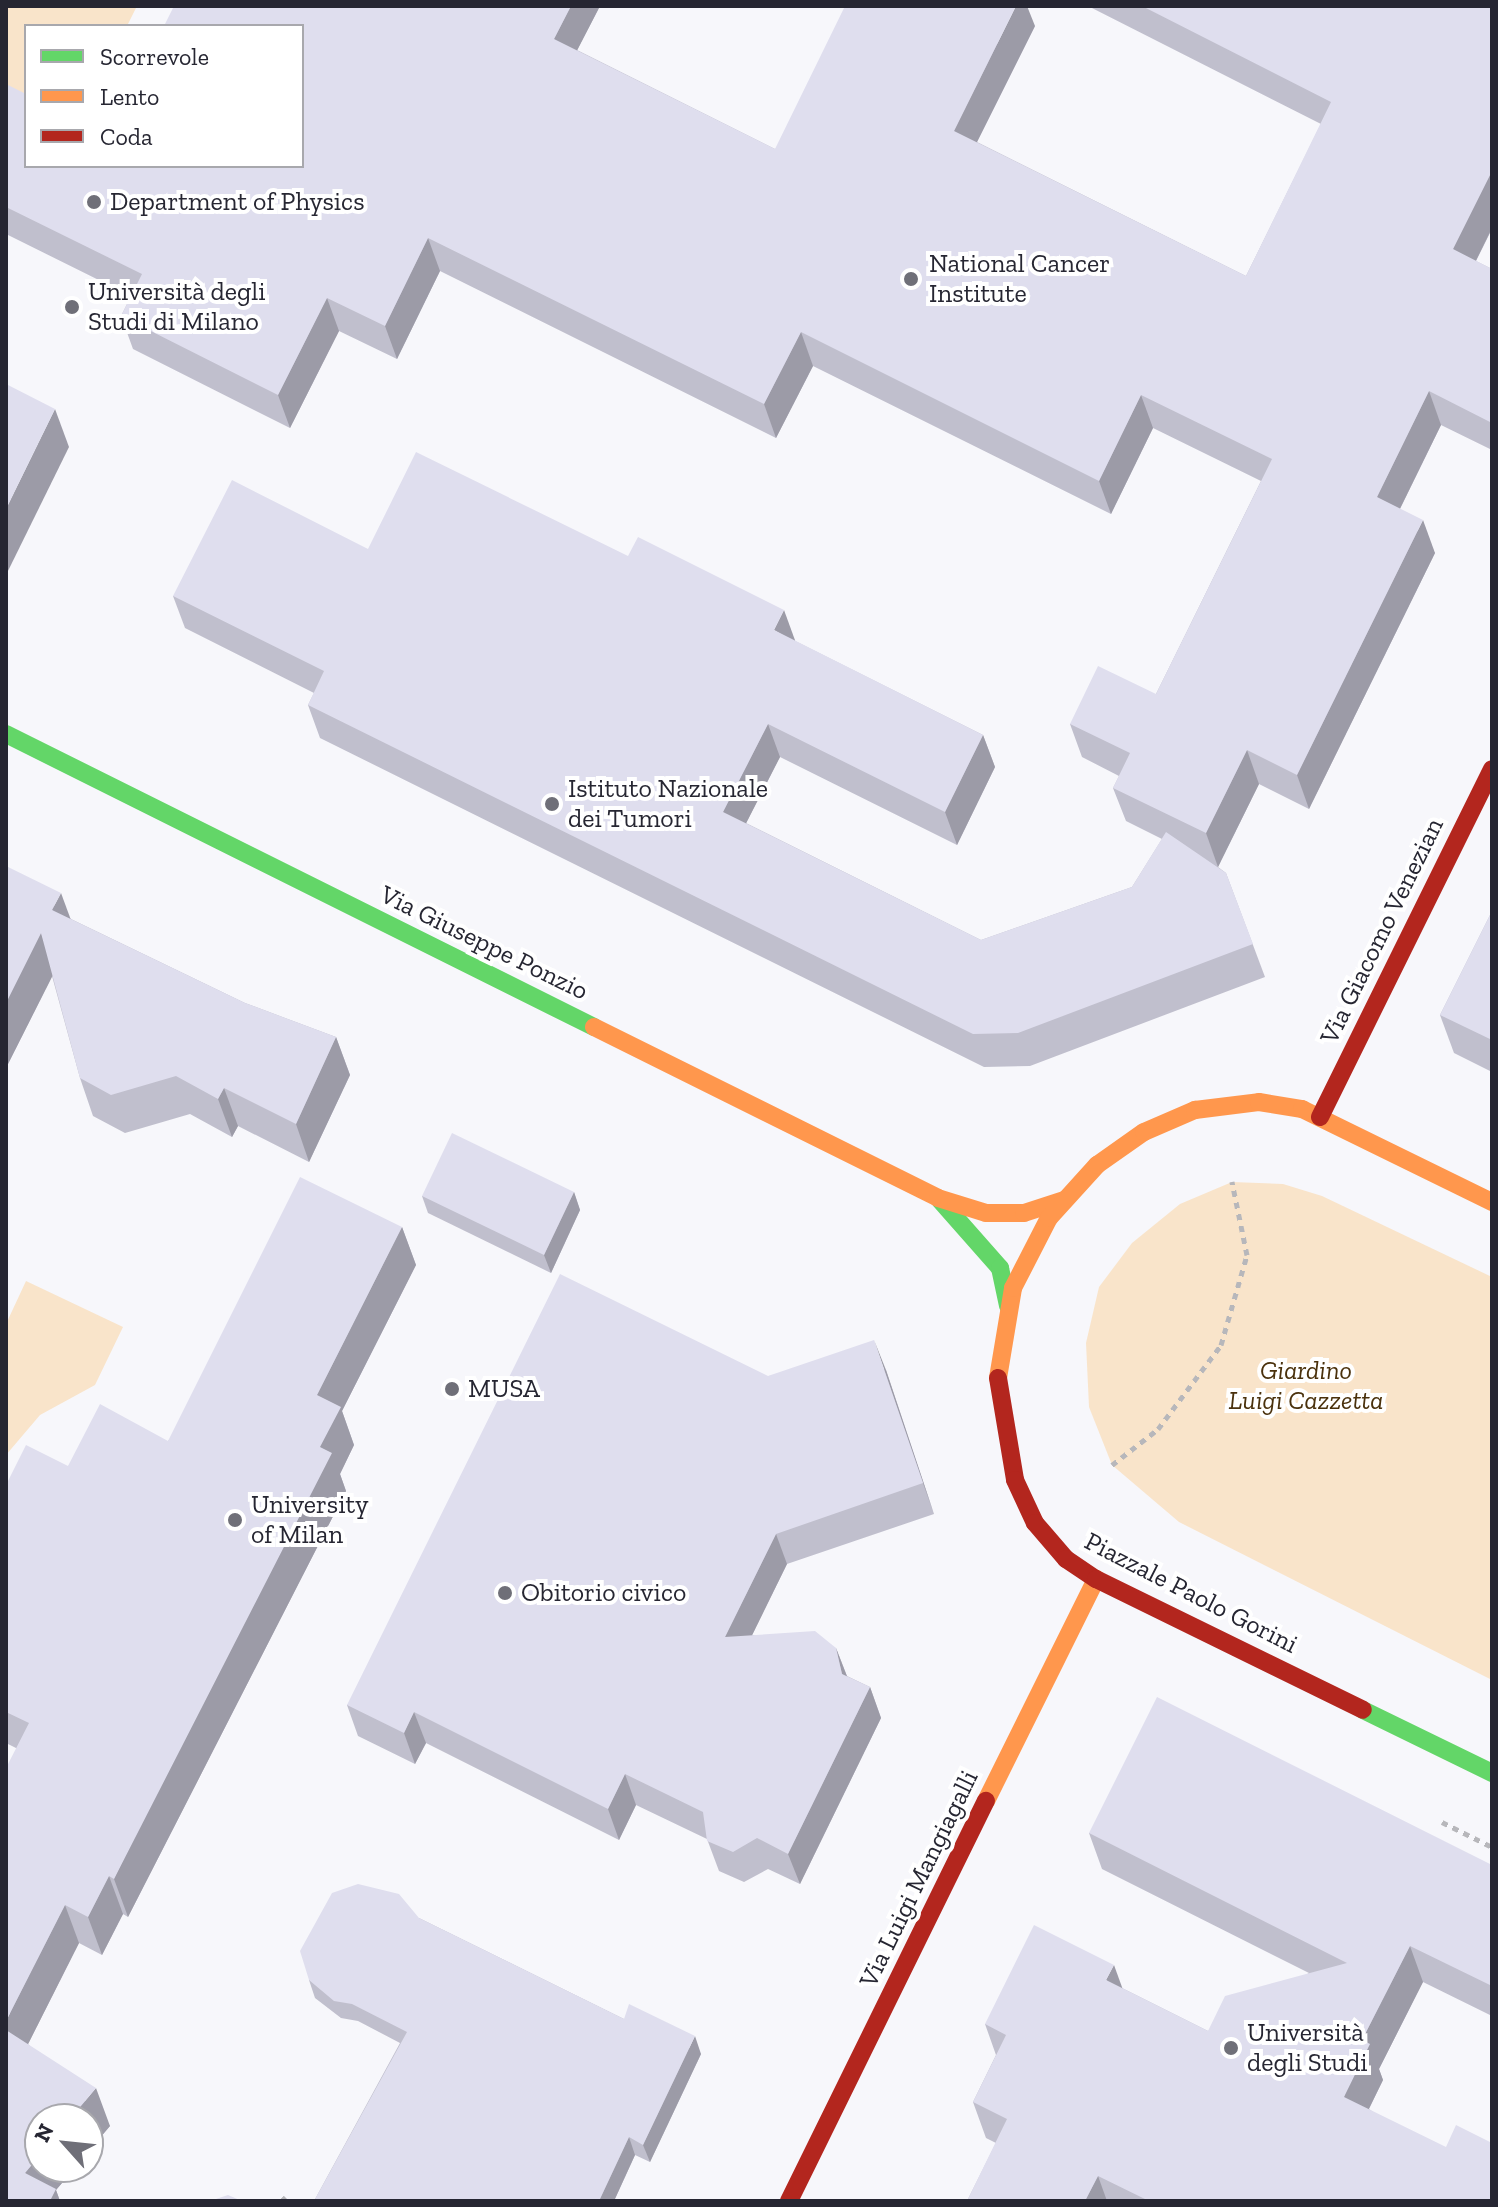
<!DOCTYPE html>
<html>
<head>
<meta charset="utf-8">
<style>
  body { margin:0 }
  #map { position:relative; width:1498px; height:2207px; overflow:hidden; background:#f7f7fb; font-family:"Zilla Slab",serif }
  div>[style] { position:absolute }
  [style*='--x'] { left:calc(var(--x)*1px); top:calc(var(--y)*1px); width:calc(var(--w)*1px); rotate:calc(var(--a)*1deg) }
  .green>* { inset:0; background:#f9e4ca }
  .path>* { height:5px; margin-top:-2.5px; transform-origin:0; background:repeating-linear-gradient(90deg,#b7b7bb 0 6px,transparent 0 12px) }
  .fast>* { height:18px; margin:-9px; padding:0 9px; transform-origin:9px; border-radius:9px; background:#63d668 }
  .slow>* { height:18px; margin:-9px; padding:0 9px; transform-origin:9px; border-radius:9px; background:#ff974d }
  .jam>* { height:18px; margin:-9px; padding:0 9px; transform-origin:9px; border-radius:9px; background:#b3261e }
  .wall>* { inset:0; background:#c0bfcd }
  .shaded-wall>* { inset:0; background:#9c9ba7 }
  .building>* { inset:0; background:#dfdeee }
  .dots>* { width:22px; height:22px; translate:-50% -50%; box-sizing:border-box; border:4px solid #fff; border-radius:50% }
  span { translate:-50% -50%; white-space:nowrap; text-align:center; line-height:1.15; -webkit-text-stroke:8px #fff; paint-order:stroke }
  .poi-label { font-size:26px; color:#262632 }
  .left { translate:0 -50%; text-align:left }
  .street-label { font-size:26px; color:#262632 }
  .park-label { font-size:26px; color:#4a310c; font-style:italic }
  .frame { position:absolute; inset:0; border:8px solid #262632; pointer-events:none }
  .legend { position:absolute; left:24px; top:24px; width:280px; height:144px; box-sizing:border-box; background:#fff; border:2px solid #a8a8ad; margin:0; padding:10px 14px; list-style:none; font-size:24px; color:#262632 }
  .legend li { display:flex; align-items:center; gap:16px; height:40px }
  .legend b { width:40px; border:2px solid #a8a8ad }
  .north { position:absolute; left:24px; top:2103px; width:80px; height:80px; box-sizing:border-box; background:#fff; border:2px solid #a8a8ad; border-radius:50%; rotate:297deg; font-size:22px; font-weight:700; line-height:32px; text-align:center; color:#262632 }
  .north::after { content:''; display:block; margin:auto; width:28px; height:36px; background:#6f6f78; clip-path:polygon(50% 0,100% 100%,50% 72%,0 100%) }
</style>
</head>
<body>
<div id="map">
  <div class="green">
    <i style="clip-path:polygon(6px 6px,137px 6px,127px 26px,26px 26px,26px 121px,6px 111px)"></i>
    <i style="clip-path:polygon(1232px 1182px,1283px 1184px,1322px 1196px,1492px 1277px,1492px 1680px,1179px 1522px,1112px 1465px,1089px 1407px,1086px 1343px,1099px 1287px,1132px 1243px,1180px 1204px)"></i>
    <i style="clip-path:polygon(26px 1281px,123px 1327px,95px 1385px,40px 1415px,6px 1455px,6px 1324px)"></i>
  </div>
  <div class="path">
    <i style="--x:1112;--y:1465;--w:58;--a:-38"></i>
    <i style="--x:1158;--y:1429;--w:105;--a:-53.1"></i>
    <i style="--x:1221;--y:1345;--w:94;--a:-73.9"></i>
    <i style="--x:1247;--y:1255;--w:75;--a:-101.6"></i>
    <i style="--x:1442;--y:1822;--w:56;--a:26.6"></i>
    <i style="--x:282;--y:2197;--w:6;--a:45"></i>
  </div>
  <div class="fast">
    <i style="--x:6;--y:734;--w:657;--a:26.49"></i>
    <i style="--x:940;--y:1200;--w:91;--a:48.6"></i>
    <i style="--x:1000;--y:1268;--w:39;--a:78"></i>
    <i style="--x:1363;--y:1710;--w:144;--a:26"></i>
  </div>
  <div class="slow">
    <i style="--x:594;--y:1027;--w:384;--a:26.4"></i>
    <i style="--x:938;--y:1198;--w:50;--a:17.4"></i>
    <i style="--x:986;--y:1213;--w:38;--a:0"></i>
    <i style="--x:1024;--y:1213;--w:42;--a:-18"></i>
    <i style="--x:998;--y:1378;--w:91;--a:-80.5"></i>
    <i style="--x:1013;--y:1288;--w:79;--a:-62.8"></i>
    <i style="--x:1049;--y:1218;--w:72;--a:-47.8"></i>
    <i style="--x:1097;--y:1165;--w:57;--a:-35.1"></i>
    <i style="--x:1144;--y:1132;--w:56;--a:-23.3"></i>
    <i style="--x:1195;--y:1110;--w:64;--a:-7.1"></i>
    <i style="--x:1259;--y:1102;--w:44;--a:9.2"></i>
    <i style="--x:1302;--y:1109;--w:212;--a:26.1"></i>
    <i style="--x:986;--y:1801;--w:248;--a:-63.6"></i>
  </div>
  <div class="jam">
    <i style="--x:1320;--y:1117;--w:388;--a:-63.7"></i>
    <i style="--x:998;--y:1378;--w:103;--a:80.5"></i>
    <i style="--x:1015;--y:1480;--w:47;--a:65.1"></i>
    <i style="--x:1035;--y:1523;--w:48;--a:49.3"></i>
    <i style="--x:1066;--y:1559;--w:36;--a:34"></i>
    <i style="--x:1096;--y:1579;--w:297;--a:26.1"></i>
    <i style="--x:789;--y:2201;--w:446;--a:-63.8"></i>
  </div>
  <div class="wall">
    <i style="clip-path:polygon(174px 6px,600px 6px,577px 50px,775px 149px,1035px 26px,977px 142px,1246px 276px,1321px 124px,1088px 6px,1492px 6px,1492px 229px,1476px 261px,1492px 269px,1492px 450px,1441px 425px,1400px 509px,1435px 553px,1309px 809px,1259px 784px,1218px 867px,1226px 873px,1265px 977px,1030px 1066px,984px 1067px,320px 738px,308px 705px,314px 693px,185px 628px,173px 596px,368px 549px,795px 641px,983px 735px,995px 767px,957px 845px,780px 757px,746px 823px,981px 940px,1132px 887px,1162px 839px,1126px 821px,1113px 788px,1119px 776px,1082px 757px,1070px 724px,1156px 694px,1261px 481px,1153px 428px,1111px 514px,813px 366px,776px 438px,440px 271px,397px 359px,339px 331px,290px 428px,133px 349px,121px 316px,131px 296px,6px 234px,6px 84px,26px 166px,302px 166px)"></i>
    <i style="clip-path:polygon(6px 866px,71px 919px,245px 1003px,336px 1037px,350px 1075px,309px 1162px,238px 1126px,232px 1137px,190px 1114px,125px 1133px,93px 1116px,80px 1078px,52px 976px,6px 1068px)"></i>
    <i style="clip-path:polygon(1492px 911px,1492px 1072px,1454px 1053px,1440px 1015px)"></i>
    <i style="clip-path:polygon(574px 1192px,580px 1210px,551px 1273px,428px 1213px,422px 1196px)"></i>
    <i style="clip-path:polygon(402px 1227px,416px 1265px,342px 1411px,354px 1445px,340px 1474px,346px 1491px,128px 1917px,123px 1914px,102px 1955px,79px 1943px,28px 2044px,110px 2126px,56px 2190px,60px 2201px,6px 2201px,16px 1748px,6px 1743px,6px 1485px,68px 1466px,168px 1441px)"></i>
    <i style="clip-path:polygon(886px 1370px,934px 1514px,787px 1564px,752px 1635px,836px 1648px,847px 1676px,870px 1687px,881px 1718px,800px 1884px,768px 1869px,744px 1882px,719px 1871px,707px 1839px,636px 1805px,619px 1840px,426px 1743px,415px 1764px,358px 1736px,347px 1705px,768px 1376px)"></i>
    <i style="clip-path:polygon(1089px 1833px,1492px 1865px,1492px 2016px,1423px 1982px,1379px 2069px,1383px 2080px,1369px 2109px,1492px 2201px,967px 2201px,996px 2143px,986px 2138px,973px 2102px,996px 2055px,985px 2024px,1122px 1988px,1208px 2031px,1309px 1973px,1102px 1869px)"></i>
    <i style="clip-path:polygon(419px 1918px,624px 2019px,701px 2054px,650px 2162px,635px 2155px,614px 2201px,314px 2201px,400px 2043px,358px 2021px,341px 2018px,315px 1998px,309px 1980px)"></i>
  </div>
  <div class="shaded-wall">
    <i style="clip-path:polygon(571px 6px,600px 6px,566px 72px,554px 39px)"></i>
    <i style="clip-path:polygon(1016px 6px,1027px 6px,1035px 26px,966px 164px,954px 131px)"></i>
    <i style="clip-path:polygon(1492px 171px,1492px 228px,1465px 283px,1453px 249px)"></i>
    <i style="clip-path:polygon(428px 238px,440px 271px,397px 359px,385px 326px)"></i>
    <i style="clip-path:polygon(327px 298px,339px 331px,290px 428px,278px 395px)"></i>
    <i style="clip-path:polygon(801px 332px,813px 366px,776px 438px,764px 404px)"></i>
    <i style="clip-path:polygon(1429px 391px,1441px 425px,1389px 531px,1377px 497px)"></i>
    <i style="clip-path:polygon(1141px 395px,1153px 428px,1111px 514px,1099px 481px)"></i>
    <i style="clip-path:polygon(55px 409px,69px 447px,6px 575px,6px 509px)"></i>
    <i style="clip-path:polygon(1423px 520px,1435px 553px,1309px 809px,1297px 775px)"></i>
    <i style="clip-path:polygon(784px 610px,796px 643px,774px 630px)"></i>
    <i style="clip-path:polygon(768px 724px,780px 757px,735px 845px,723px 812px)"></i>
    <i style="clip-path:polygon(983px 735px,995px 767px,957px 845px,945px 812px)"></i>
    <i style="clip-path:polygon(1247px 750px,1259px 784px,1218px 867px,1206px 833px)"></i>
    <i style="clip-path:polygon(61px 893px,75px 931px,52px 910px)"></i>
    <i style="clip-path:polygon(41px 933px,55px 971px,6px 1068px,6px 1003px)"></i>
    <i style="clip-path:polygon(336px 1037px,350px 1075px,309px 1162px,296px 1124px)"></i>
    <i style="clip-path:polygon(224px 1088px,238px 1126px,232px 1137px,218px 1099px)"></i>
    <i style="clip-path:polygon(574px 1192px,580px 1210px,551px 1273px,544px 1255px)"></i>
    <i style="clip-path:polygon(402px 1227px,416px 1265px,342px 1411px,354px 1445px,340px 1474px,346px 1491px,128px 1917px,114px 1879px,320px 1447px,317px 1395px)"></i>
    <i style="clip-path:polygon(874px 1340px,886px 1370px,934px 1514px,923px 1483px)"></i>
    <i style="clip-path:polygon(776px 1534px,787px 1564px,736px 1668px,725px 1637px)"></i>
    <i style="clip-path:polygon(836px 1648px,848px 1679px,842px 1674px)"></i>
    <i style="clip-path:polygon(870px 1687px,881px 1718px,800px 1884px,788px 1854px)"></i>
    <i style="clip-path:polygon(414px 1712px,426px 1743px,415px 1764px,404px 1733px)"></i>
    <i style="clip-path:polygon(625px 1774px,636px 1805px,619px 1840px,608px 1809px)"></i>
    <i style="clip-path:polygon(109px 1876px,123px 1914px,102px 1955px,88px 1917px)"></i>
    <i style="clip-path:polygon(65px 1905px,79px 1943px,17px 2066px,6px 2037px,6px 2021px)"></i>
    <i style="clip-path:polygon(1410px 1946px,1423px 1982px,1379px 2069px,1383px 2080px,1357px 2133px,1344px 2097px,1362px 2040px)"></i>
    <i style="clip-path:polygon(1114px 1965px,1127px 2001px,1106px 1980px)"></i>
    <i style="clip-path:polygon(695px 2036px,701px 2054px,650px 2162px,643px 2145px)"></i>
    <i style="clip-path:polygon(96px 2088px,110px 2126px,88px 2152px,88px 2119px,70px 2119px)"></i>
    <i style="clip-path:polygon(629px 2137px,635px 2155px,614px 2201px,599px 2201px)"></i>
    <i style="clip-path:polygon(40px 2155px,40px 2167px,76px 2167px,56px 2190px,60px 2201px,50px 2201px,25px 2173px)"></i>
    <i style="clip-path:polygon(1098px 2176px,1107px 2201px,1085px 2201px)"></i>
  </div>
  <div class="building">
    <i style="clip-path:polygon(174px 6px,571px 6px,554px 39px,775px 149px,845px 6px,1016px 6px,954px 131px,1246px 276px,1331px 102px,1142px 6px,1492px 6px,1492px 171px,1453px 249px,1492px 269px,1492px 418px,1490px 422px,1429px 391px,1377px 497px,1423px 520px,1297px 775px,1247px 750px,1206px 833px,1113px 788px,1130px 753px,1070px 724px,1098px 666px,1156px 694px,1272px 459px,1141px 395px,1099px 481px,801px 332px,764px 404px,428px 238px,385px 326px,327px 298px,278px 395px,121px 316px,142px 274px,6px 207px,6px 84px,26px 94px,26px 166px,302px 166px,302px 26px,164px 26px)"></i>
    <i style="clip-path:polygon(6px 384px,55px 409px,6px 509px)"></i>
    <i style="clip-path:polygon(416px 452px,628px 556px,638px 537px,784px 610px,774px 630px,983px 735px,945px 812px,768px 724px,723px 812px,981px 940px,1132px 887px,1166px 832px,1226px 873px,1253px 944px,1018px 1033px,973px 1034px,308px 705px,324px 671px,173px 596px,232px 480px,368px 549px)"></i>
    <i style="clip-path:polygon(6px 866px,61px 893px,52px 910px,245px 1003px,336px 1037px,296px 1124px,224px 1088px,218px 1099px,176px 1076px,111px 1095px,80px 1078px,41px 933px,6px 1003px)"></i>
    <i style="clip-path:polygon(1492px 911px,1492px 1040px,1440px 1015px)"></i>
    <i style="clip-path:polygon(452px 1133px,574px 1192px,544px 1255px,422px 1196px)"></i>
    <i style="clip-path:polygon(300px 1177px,402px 1227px,317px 1395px,341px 1407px,320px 1447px,332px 1453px,114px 1879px,109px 1876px,88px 1917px,65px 1905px,6px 2021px,6px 1768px,29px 1723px,6px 1712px,6px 1485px,26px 1445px,68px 1466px,100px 1404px,168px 1441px)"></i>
    <i style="clip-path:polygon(560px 1274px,768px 1376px,874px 1340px,923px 1483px,776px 1534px,725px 1637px,815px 1631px,836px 1648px,842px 1674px,870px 1687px,788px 1854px,757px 1838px,733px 1852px,707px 1841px,703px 1812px,625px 1774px,608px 1809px,414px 1712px,404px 1733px,347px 1705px)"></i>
    <i style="clip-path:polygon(1157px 1697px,1492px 1865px,1492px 1986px,1410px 1946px,1362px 2040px,1370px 2044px,1344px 2097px,1446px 2147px,1456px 2125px,1492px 2143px,1492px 2201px,1149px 2201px,1098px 2176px,1085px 2201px,967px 2201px,1007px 2119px,973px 2102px,1006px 2035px,985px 2024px,1034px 1925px,1114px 1965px,1106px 1980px,1208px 2031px,1225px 1996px,1347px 1963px,1089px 1833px)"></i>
    <i style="clip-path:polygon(358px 1884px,399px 1894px,419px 1918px,624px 2019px,629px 2004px,695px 2036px,643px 2145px,629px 2137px,599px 2201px,314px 2201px,407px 2032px,352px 2004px,334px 2001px,309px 1980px,300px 1951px,332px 1893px)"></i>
    <i style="clip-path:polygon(6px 2030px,96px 2088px,70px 2119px,40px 2119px,40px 2155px,25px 2173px,56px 2189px,50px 2201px,6px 2201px)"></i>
    <i style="clip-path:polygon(228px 2195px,242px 2201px,210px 2201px)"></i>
  </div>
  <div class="dots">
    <i style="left:94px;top:202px;background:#6f6f78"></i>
    <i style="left:911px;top:279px;background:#6f6f78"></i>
    <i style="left:72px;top:307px;background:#6f6f78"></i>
    <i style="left:552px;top:804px;background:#6f6f78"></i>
    <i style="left:452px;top:1389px;background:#6f6f78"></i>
    <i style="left:235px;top:1520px;background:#6f6f78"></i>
    <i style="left:505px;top:1593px;background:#6f6f78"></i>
    <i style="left:1231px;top:2048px;background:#6f6f78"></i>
  </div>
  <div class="poi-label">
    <span class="left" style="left:110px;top:202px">Department of Physics</span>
    <span class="left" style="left:929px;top:279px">National Cancer<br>Institute</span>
    <span class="left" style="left:88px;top:307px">Università degli<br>Studi di Milano</span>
    <span class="left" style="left:568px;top:804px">Istituto Nazionale<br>dei Tumori</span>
    <span class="left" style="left:468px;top:1389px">MUSA</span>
    <span class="left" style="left:251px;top:1520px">University<br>of Milan</span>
    <span class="left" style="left:521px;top:1593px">Obitorio civico</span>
    <span class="left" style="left:1247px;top:2048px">Università<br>degli Studi</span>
  </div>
  <div class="street-label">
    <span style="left:1382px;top:931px;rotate:-64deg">Via Giacomo Venezian</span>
    <span style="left:484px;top:943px;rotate:26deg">Via Giuseppe Ponzio</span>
    <span style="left:1191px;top:1593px;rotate:27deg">Piazzale Paolo Gorini</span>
    <span style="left:919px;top:1879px;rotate:-64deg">Via Luigi Mangiagalli</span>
  </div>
  <div class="park-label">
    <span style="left:1306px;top:1386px">Giardino<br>Luigi Cazzetta</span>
  </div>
  <div class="frame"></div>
  <ul class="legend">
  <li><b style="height:10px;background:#63d668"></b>Scorrevole</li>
  <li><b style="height:10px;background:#ff974d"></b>Lento</li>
  <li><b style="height:10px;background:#b3261e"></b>Coda</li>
  </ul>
  <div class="north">N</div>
</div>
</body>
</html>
